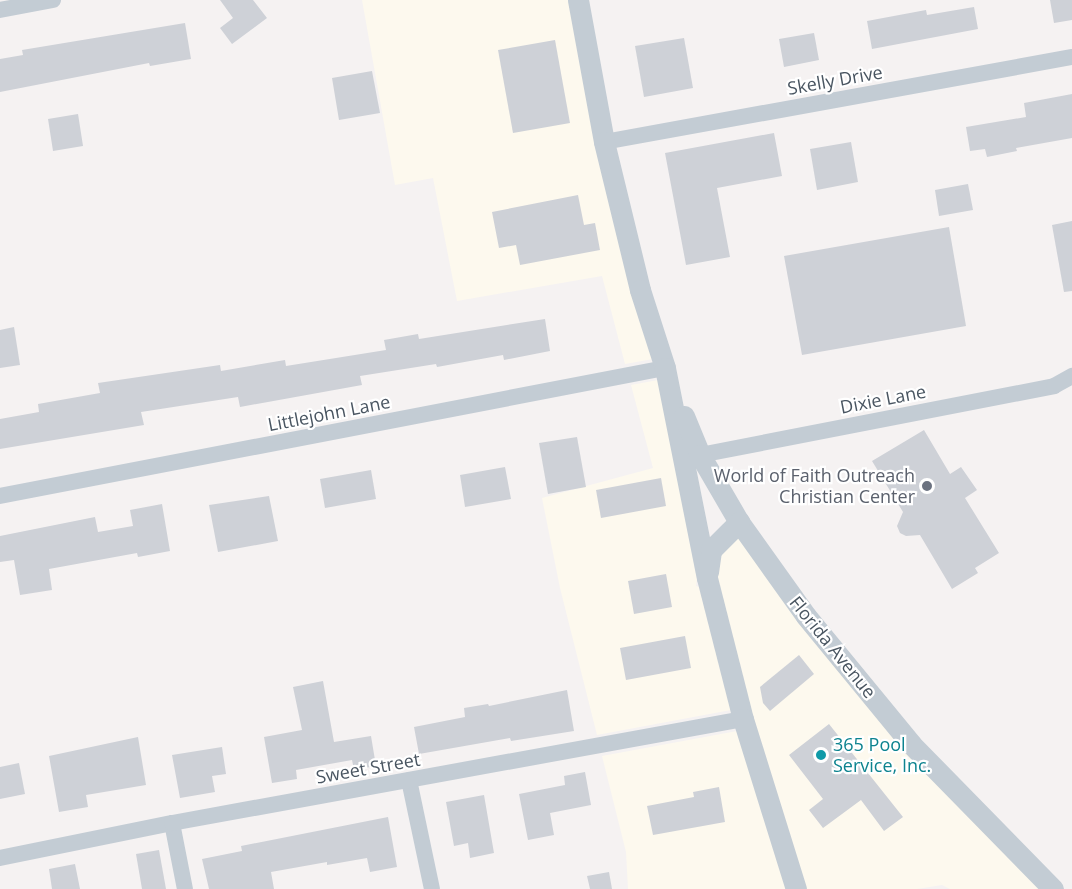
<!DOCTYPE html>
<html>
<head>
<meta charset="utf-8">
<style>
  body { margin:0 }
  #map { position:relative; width:1072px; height:889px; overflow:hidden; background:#f5f2f2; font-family:"Open Sans",sans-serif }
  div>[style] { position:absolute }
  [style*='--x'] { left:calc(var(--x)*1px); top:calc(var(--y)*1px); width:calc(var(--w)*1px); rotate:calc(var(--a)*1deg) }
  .commercial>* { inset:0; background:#fdf9ee }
  .building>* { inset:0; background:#ced1d7 }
  .minor>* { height:16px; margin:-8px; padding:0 8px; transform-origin:8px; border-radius:8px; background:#c3ccd4 }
  .tertiary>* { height:21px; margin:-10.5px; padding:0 10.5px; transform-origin:10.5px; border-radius:10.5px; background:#c3ccd4 }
  .dots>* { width:16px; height:16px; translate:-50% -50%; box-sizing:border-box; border:3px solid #fff; border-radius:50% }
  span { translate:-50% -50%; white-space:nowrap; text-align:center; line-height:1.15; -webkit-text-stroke:4.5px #fff; paint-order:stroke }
  .street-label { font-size:18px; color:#495561 }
  .worship-label { font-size:18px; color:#5b616d }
  .right { translate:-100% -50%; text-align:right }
  .culture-label { font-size:18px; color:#0d838f }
  .left { translate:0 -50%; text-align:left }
</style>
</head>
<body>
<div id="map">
  <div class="commercial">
    <i style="clip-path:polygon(362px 0,568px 0,653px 359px,625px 364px,602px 276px,457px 301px,433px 178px,395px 185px)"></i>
    <i style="clip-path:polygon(658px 380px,697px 579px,696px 586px,699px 587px,731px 710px,597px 735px,560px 588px,542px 498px,653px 468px,631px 385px)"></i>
    <i style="clip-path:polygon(738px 538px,1040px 889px,950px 889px,942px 885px,917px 889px,806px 889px,753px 717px,716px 578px,720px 556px)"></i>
    <i style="clip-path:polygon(737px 731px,786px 889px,628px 889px,626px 852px,602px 756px)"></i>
  </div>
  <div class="building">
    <i style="clip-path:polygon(220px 0,253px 0,267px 18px,232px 44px,220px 28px,233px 18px)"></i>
    <i style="clip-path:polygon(1050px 0,1072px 0,1072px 20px,1054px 23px)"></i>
    <i style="clip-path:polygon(974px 7px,978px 29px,872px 49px,867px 21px,926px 10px,927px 15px)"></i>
    <i style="clip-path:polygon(185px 23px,191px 59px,150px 66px,149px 63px,0 92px,0 59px,23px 55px,22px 50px)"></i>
    <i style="clip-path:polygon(814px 33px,819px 60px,784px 67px,779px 39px)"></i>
    <i style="clip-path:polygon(684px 38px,693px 88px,644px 97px,635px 46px)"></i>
    <i style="clip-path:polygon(555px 40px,570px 123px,513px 133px,498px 50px)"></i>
    <i style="clip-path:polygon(372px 71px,380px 113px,339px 120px,332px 78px)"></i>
    <i style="clip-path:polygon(1072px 94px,1072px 138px,1016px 148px,1017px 151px,987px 157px,985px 149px,970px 151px,966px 127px,1026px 117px,1024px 103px)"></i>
    <i style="clip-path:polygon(78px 114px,83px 146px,53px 151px,48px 119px)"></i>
    <i style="clip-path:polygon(774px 133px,782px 176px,717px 188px,730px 257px,686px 265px,665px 153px)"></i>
    <i style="clip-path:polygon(851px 142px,858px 182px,817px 190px,810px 149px)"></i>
    <i style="clip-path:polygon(968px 184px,973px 210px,939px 216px,935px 190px)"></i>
    <i style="clip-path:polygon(578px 195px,584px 225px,595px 223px,600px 250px,520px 265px,516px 245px,499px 248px,492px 212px)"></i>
    <i style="clip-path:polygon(1072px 221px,1072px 291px,1064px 292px,1052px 225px)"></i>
    <i style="clip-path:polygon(949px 227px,966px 326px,802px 355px,784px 256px)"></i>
    <i style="clip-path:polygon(545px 319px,550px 351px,504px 360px,503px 355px,437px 367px,436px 364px,360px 376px,362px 385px,240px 407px,238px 397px,141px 412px,144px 425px,0 449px,0 419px,39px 412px,38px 404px,100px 393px,98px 383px,220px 365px,221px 371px,285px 360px,286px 366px,386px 350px,384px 340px,418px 334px,419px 339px)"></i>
    <i style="clip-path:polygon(14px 327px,20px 365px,0 368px,0 330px)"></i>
    <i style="clip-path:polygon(924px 430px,950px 474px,961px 467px,977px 490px,965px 498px,999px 553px,975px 568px,978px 573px,952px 589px,920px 535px,906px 536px,900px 533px,897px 526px,903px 512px,872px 461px)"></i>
    <i style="clip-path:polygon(577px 437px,586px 487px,548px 494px,539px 443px)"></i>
    <i style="clip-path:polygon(505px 467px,511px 499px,465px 507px,460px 475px)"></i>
    <i style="clip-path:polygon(371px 470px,376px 499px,325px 508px,320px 479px)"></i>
    <i style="clip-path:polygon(661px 478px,666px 506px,601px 518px,596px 490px)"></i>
    <i style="clip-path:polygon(269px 496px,278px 541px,218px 552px,209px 505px)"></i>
    <i style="clip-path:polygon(162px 504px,170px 551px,138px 557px,137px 553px,49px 569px,52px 590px,20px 595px,14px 560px,0 562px,0 536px,95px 517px,98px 532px,133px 526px,130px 510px)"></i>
    <i style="clip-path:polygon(666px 574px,672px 607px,634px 614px,628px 581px)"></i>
    <i style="clip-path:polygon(685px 636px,691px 668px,626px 680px,620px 648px)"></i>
    <i style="clip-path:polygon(799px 655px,814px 674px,770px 711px,763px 703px,760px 687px)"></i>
    <i style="clip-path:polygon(323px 681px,334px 742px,371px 736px,376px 766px,354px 770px,352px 760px,296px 770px,297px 779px,272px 783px,264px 737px,302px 730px,293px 687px)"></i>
    <i style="clip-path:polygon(567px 690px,574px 731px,511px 741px,510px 738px,419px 754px,414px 727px,465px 717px,464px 708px,488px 704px,489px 706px)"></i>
    <i style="clip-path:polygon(829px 724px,903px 817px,884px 831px,861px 800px,823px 828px,809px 810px,823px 799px,789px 755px)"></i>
    <i style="clip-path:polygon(138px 737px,146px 785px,86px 795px,88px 807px,59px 812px,49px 756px)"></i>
    <i style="clip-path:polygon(222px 747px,226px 774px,212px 776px,215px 792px,180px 798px,172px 755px)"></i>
    <i style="clip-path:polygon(19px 763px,25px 794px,0 799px,0 767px)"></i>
    <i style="clip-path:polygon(585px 772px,591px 805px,550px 813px,554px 835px,528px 840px,519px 794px,565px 785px,564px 776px)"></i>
    <i style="clip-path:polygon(719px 787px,725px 822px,653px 835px,647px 806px,694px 797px,693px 792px)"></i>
    <i style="clip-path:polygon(484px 795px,494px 853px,470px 858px,468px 843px,454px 846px,446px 802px)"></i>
    <i style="clip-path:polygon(388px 817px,397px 867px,370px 872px,367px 858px,327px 865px,327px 862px,271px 872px,274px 889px,209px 889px,202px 859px,242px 851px,241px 846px)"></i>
    <i style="clip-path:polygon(159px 850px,166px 889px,142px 889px,136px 854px)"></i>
    <i style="clip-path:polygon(75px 864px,80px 889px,52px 889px,49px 869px)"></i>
    <i style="clip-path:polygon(609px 872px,612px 889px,590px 889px,587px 876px)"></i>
  </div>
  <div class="minor">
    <i style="--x:0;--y:10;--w:54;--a:-10.7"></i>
    <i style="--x:604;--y:142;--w:476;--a:-10.3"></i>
    <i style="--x:700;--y:455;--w:361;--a:-11"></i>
    <i style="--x:1054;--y:386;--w:21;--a:-29"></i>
    <i style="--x:0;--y:496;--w:677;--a:-10.9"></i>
    <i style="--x:409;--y:780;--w:111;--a:78.1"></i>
    <i style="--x:172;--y:823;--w:67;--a:78.9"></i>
    <i style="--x:0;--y:858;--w:176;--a:-11.5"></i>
    <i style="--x:172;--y:823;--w:580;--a:-10.32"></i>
  </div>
  <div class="tertiary">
    <i style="--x:578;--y:0;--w:144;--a:79.6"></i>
    <i style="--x:604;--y:142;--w:152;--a:76.3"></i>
    <i style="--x:640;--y:290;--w:82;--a:72.2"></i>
    <i style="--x:665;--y:368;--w:214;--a:78.7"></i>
    <i style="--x:707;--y:578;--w:146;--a:75.7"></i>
    <i style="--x:743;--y:719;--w:178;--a:72.7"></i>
    <i style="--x:684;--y:416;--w:42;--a:67.7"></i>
    <i style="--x:700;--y:455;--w:78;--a:59.8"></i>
    <i style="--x:739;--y:522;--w:115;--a:54.5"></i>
    <i style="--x:806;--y:616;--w:166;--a:50.6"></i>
    <i style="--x:911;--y:744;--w:203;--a:45.6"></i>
    <i style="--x:708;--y:572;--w:22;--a:-82"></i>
    <i style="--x:711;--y:550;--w:40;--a:-45"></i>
  </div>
  <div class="dots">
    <i style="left:927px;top:486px;background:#6b7280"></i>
    <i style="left:821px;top:755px;background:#0f9aa8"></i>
  </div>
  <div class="street-label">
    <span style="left:835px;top:80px;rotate:-10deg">Skelly Drive</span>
    <span style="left:883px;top:399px;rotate:-11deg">Dixie Lane</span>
    <span style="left:329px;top:413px;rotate:-11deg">Littlejohn Lane</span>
    <span style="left:833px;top:647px;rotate:51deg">Florida Avenue</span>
    <span style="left:368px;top:768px;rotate:-10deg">Sweet Street</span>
  </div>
  <div class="worship-label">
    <span class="right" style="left:915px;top:486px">World of Faith Outreach<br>Christian Center</span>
  </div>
  <div class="culture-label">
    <span class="left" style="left:833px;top:755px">365 Pool<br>Service, Inc.</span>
  </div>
</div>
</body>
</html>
